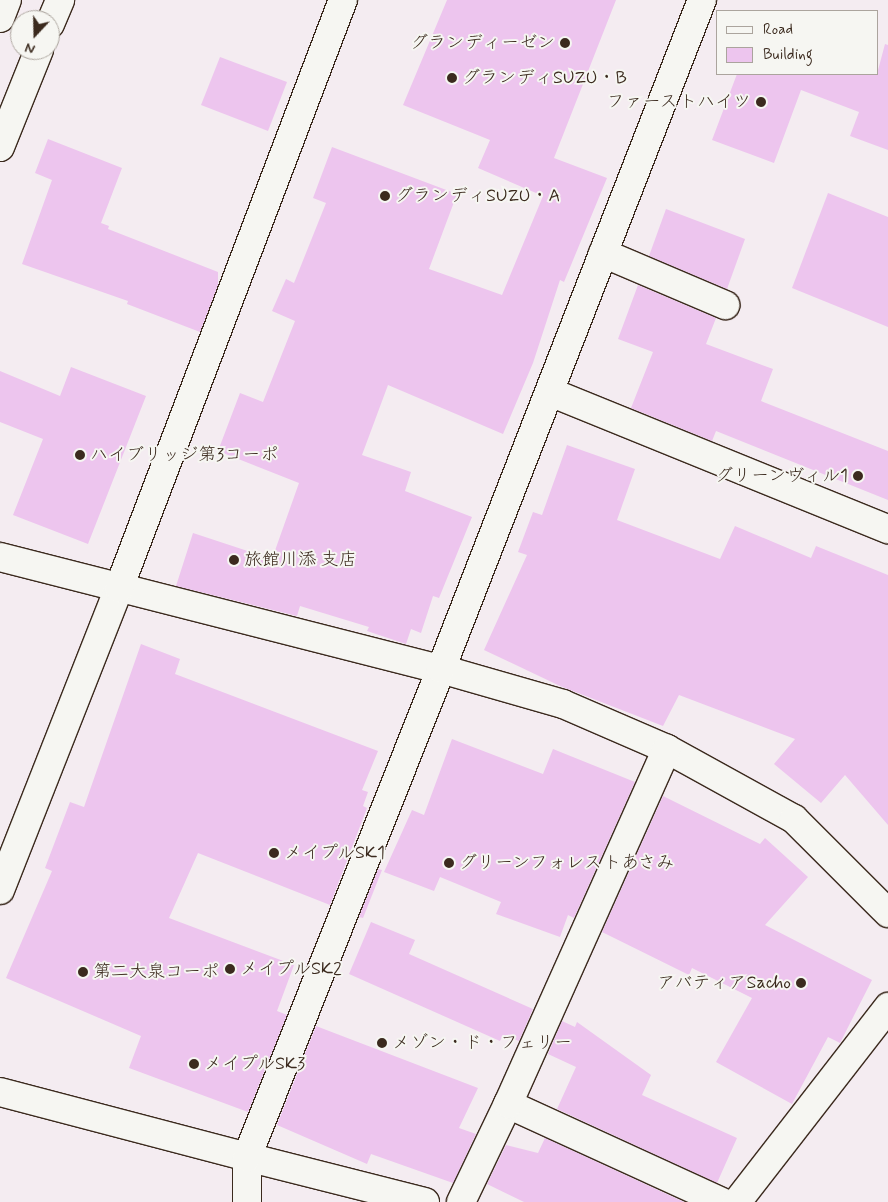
<!DOCTYPE html>
<html>
<head>
<meta charset="utf-8">
<style>
  body { margin:0 }
  #map { position:relative; width:888px; height:1202px; overflow:hidden; background:#f4ecf1; font-family:Mynerve,"Klee One",sans-serif }
  div>[style] { position:absolute }
  [style*='--x'] { left:calc(var(--x)*1px); top:calc(var(--y)*1px); width:calc(var(--w)*1px); rotate:calc(var(--a)*1deg) }
  .building>* { inset:0; background:#edc5ee }
  .roads { filter:drop-shadow(1px 0 #3b2a1e) drop-shadow(-1px 0 #3b2a1e) drop-shadow(0 1px #3b2a1e) drop-shadow(0 -1px #3b2a1e) }
  .minor>* { height:28px; margin:-14px; padding:0 14px; transform-origin:14px; border-radius:14px; background:#f6f6f2 }
  .dots>* { width:14px; height:14px; translate:-50% -50%; box-sizing:border-box; border:2px solid #f6f6f2; border-radius:50% }
  span { translate:-50% -50%; white-space:nowrap; text-align:center; line-height:1.15; -webkit-text-stroke:4px #f6f6f2; paint-order:stroke }
  .poi-label { font-size:18px; color:#3b2a1e }
  .right { translate:-100% -50%; text-align:right }
  .left { translate:0 -50%; text-align:left }
  .legend { position:absolute; left:716px; top:10px; width:162px; height:65px; box-sizing:border-box; background:#f6f6f2; border:1px solid #aba49d; margin:0; padding:6px 9px; list-style:none; font-size:15px; color:#3b2a1e }
  .legend li { display:flex; align-items:center; gap:10px; height:25px }
  .legend b { width:25px; border:1px solid #aba49d }
  .north { position:absolute; left:10px; top:10px; width:50px; height:50px; box-sizing:border-box; background:#f6f6f2; border:1px solid #aba49d; border-radius:50%; rotate:201deg; font-size:14px; font-weight:700; line-height:20px; text-align:center; color:#3b2a1e }
  .north::after { content:''; display:block; margin:auto; width:18px; height:22px; background:#3b2a1e; clip-path:polygon(50% 0,100% 100%,50% 72%,0 100%) }
</style>
</head>
<body>
<div id="map">
  <div class="building">
    <i style="clip-path:polygon(447px 0,616px 0,554px 158px,607px 178px,564px 282px,560px 280px,533px 363px,503px 434px,388px 385px,362px 455px,411px 472px,405px 491px,472px 517px,439px 598px,433px 596px,421px 633px,411px 629px,406px 644px,367px 631px,369px 627px,300px 606px,297px 616px,176px 586px,193px 533px,272px 559px,299px 483px,218px 451px,240px 393px,263px 402px,295px 321px,272px 311px,286px 279px,294px 283px,326px 203px,313px 198px,332px 147px,457px 194px,429px 269px,502px 295px,543px 196px,478px 168px,490px 140px,403px 105px)"></i>
    <i style="clip-path:polygon(885px 44px,888px 45px,888px 150px,850px 136px,859px 112px,801px 90px,774px 163px,712px 140px,737px 74px,877px 74px)"></i>
    <i style="clip-path:polygon(220px 57px,287px 82px,268px 131px,201px 105px)"></i>
    <i style="clip-path:polygon(48px 139px,122px 168px,101px 223px,109px 226px,108px 229px,218px 272px,218px 285px,200px 332px,127px 304px,128px 301px,22px 264px,52px 180px,35px 173px)"></i>
    <i style="clip-path:polygon(828px 193px,888px 217px,888px 327px,792px 288px)"></i>
    <i style="clip-path:polygon(666px 209px,745px 239px,727px 289px,649px 256px)"></i>
    <i style="clip-path:polygon(638px 285px,716px 318px,706px 344px,773px 369px,761px 401px,888px 451px,888px 500px,716px 431px,712px 441px,631px 408px,653px 352px,618px 339px)"></i>
    <i style="clip-path:polygon(71px 367px,146px 396px,88px 544px,13px 515px,43px 439px,0 422px,0 371px,60px 396px)"></i>
    <i style="clip-path:polygon(567px 445px,635px 469px,617px 520px,720px 559px,735px 526px,811px 558px,816px 546px,888px 575px,888px 825px,845px 775px,821px 803px,774px 764px,795px 739px,679px 695px,663px 726px,560px 686px,484px 650px,527px 555px,518px 552px,533px 512px,542px 515px)"></i>
    <i style="clip-path:polygon(141px 644px,180px 659px,175px 674px,378px 751px,362px 790px,368px 792px,363px 806px,367px 808px,330px 905px,198px 853px,169px 918px,294px 965px,277px 1011px,287px 1015px,248px 1112px,129px 1068px,141px 1036px,6px 978px,52px 871px,45px 868px,70px 802px,84px 807px)"></i>
    <i style="clip-path:polygon(452px 739px,543px 774px,553px 749px,635px 782px,574px 918px,568px 915px,560px 937px,496px 914px,501px 902px,440px 877px,434px 891px,384px 872px,412px 810px,424px 815px)"></i>
    <i style="clip-path:polygon(663px 796px,760px 844px,765px 838px,808px 877px,765px 925px,872px 980px,840px 1043px,828px 1037px,792px 1104px,716px 1062px,752px 998px,692px 968px,689px 975px,602px 932px)"></i>
    <i style="clip-path:polygon(378px 869px,382px 870px,363px 918px,359px 917px)"></i>
    <i style="clip-path:polygon(371px 922px,415px 940px,409px 954px,533px 1009px,519px 1041px,503px 1035px,500px 1041px,349px 974px)"></i>
    <i style="clip-path:polygon(562px 1021px,575px 1027px,577px 1022px,651px 1075px,642px 1095px,737px 1138px,717px 1183px,557px 1109px,576px 1067px,548px 1054px)"></i>
    <i style="clip-path:polygon(316px 1026px,478px 1088px,459px 1128px,476px 1134px,453px 1183px,371px 1154px,367px 1164px,277px 1125px)"></i>
    <i style="clip-path:polygon(545px 1138px,684px 1202px,524px 1202px,487px 1184px,506px 1145px,538px 1153px)"></i>
  </div>
  <div class="roads">
    <div class="minor">
      <i style="--x:0;--y:18;--w:19;--a:-69"></i>
      <i style="--x:50;--y:24;--w:26;--a:-67"></i>
      <i style="--x:0;--y:147;--w:105;--a:-68.1"></i>
      <i style="--x:603;--y:253;--w:133;--a:23.1"></i>
      <i style="--x:550;--y:392;--w:365;--a:22.1"></i>
      <i style="--x:0;--y:557;--w:455;--a:14.3"></i>
      <i style="--x:441;--y:669;--w:127;--a:16"></i>
      <i style="--x:563;--y:704;--w:113;--a:23.4"></i>
      <i style="--x:667;--y:749;--w:145;--a:28.9"></i>
      <i style="--x:794;--y:819;--w:133;--a:45"></i>
      <i style="--x:0;--y:890;--w:325;--a:-68.5"></i>
      <i style="--x:119;--y:588;--w:629;--a:-69.15"></i>
      <i style="--x:0;--y:1092;--w:255;--a:14.7"></i>
      <i style="--x:247;--y:1157;--w:45;--a:90"></i>
      <i style="--x:508;--y:1104;--w:235;--a:24.6"></i>
      <i style="--x:425;--y:1202;--w:184;--a:-165.8"></i>
      <i style="--x:247;--y:1157;--w:525;--a:-68.32"></i>
      <i style="--x:441;--y:669;--w:718;--a:-68.69"></i>
      <i style="--x:461;--y:1202;--w:109;--a:-64.4"></i>
      <i style="--x:508;--y:1104;--w:389;--a:-65.9"></i>
      <i style="--x:737;--y:1202;--w:247;--a:-52.2"></i>
    </div>
  </div>
  <div class="dots">
    <i style="left:565px;top:43px;background:#3b2a1e"></i>
    <i style="left:452px;top:78px;background:#3b2a1e"></i>
    <i style="left:761px;top:102px;background:#3b2a1e"></i>
    <i style="left:385px;top:196px;background:#3b2a1e"></i>
    <i style="left:80px;top:455px;background:#3b2a1e"></i>
    <i style="left:858px;top:476px;background:#3b2a1e"></i>
    <i style="left:234px;top:560px;background:#3b2a1e"></i>
    <i style="left:274px;top:853px;background:#3b2a1e"></i>
    <i style="left:449px;top:863px;background:#3b2a1e"></i>
    <i style="left:230px;top:969px;background:#3b2a1e"></i>
    <i style="left:83px;top:972px;background:#3b2a1e"></i>
    <i style="left:801px;top:983px;background:#3b2a1e"></i>
    <i style="left:382px;top:1043px;background:#3b2a1e"></i>
    <i style="left:194px;top:1064px;background:#3b2a1e"></i>
  </div>
  <div class="poi-label">
    <span class="right" style="left:555px;top:43px">グランディーゼン</span>
    <span class="left" style="left:462px;top:78px">グランディSUZU・B</span>
    <span class="right" style="left:751px;top:102px">ファーストハイツ</span>
    <span class="left" style="left:395px;top:196px">グランディSUZU・A</span>
    <span class="left" style="left:90px;top:455px">ハイブリッジ第3コーポ</span>
    <span class="right" style="left:848px;top:476px">グリーンヴィル1</span>
    <span class="left" style="left:244px;top:560px">旅館川添 支店</span>
    <span class="left" style="left:284px;top:853px">メイプルSK1</span>
    <span class="left" style="left:459px;top:863px">グリーンフォレストあさみ</span>
    <span class="left" style="left:240px;top:969px">メイプルSK2</span>
    <span class="left" style="left:93px;top:972px">第二大泉コーポ</span>
    <span class="right" style="left:791px;top:983px">アバティアSacho</span>
    <span class="left" style="left:392px;top:1043px">メゾン・ド・フェリー</span>
    <span class="left" style="left:204px;top:1064px">メイプルSK3</span>
  </div>
  <ul class="legend">
  <li><b style="height:6px;background:#f6f6f2"></b>Road</li>
  <li><b style="height:14px;background:#edc5ee"></b>Building</li>
  </ul>
  <div class="north">N</div>
</div>
</body>
</html>
